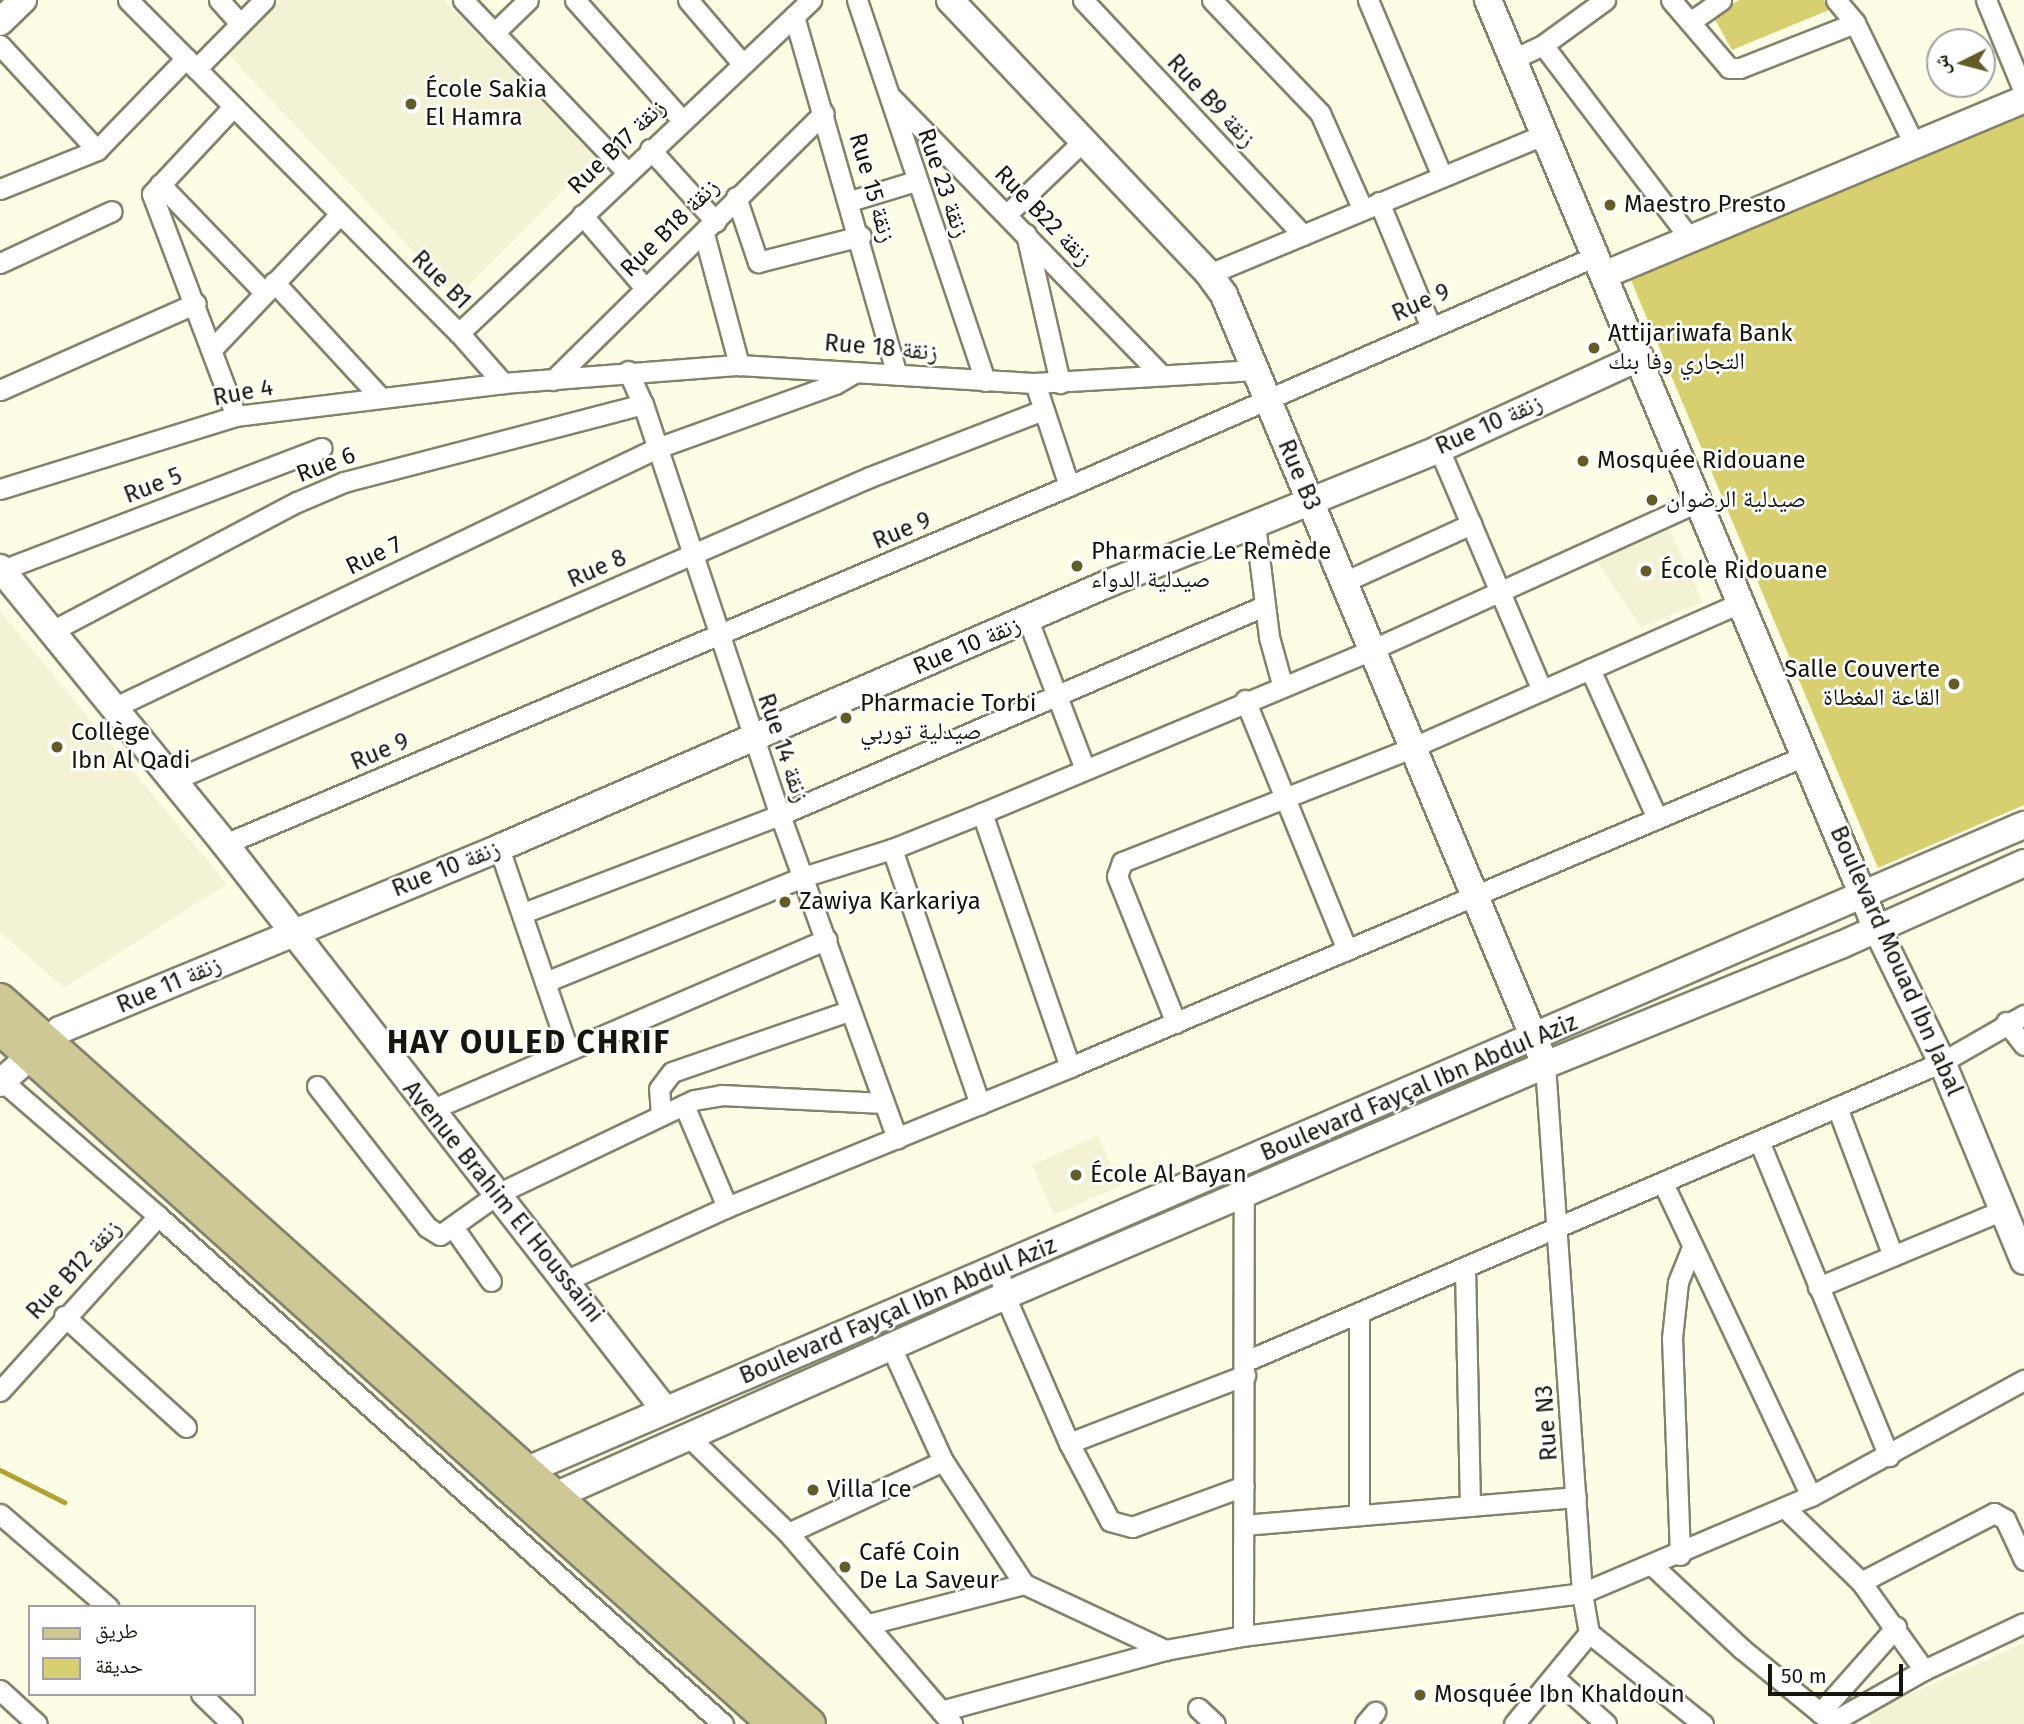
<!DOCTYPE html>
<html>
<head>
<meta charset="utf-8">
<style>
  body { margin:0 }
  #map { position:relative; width:2024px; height:1724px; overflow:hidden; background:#fdfce5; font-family:"Fira Sans","Noto Naskh Arabic",sans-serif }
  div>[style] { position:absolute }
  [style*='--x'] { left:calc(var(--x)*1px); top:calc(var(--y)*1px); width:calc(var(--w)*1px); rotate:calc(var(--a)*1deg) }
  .built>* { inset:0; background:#f4f2d4 }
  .green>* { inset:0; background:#d8cf70 }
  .stream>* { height:5px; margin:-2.5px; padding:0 2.5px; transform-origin:2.5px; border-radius:2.5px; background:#aea435 }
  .roads { filter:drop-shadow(2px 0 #83826d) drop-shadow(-2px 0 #83826d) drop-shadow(0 2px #83826d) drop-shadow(0 -2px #83826d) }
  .street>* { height:19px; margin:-9.5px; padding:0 9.5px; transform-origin:9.5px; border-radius:9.5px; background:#fff }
  .secondary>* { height:26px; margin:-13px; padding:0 13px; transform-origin:13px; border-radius:13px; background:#fff }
  .primary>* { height:30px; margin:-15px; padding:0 15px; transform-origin:15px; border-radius:15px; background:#cdc896 }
  .dots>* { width:19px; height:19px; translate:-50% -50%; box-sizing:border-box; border:4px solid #fff; border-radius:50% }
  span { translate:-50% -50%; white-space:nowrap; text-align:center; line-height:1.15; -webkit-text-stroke:5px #fff; paint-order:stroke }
  .poi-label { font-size:24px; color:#16150e }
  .left { translate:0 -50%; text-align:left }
  .right { translate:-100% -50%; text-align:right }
  .street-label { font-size:24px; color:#16150e }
  .district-label { font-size:32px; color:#16150e; font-weight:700; letter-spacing:2px }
  .legend { position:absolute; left:28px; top:1605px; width:228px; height:91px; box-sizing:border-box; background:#fff; border:2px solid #a2a19f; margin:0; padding:9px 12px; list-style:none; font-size:21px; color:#16150e }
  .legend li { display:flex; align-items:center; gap:14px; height:35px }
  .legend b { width:35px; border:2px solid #a2a19f }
  .north { position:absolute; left:1926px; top:28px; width:70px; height:70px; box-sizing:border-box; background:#fff; border:2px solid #a2a19f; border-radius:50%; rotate:264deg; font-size:19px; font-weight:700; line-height:28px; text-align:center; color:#16150e }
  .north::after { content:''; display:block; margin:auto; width:24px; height:32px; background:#615c29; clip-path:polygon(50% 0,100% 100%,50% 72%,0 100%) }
  .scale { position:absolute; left:1768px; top:1664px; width:135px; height:32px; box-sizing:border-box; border:4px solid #16150e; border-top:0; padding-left:9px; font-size:21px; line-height:24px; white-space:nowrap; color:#16150e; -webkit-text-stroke:5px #fff; paint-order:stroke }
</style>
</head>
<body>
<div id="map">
  <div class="built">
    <i style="clip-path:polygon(281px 0,444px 0,597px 156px,457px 298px,227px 53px)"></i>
    <i style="clip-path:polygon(1667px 523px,1703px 602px,1641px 627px,1594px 557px)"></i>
    <i style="clip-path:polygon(0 611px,227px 884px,64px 988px,0 932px)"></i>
    <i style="clip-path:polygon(1098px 1136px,1120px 1186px,1054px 1215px,1032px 1165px)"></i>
    <i style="clip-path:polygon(2024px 1643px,2024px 1724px,1871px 1724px,1866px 1714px)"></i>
  </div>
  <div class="green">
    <i style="clip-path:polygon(1739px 0,1823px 0,1834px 8px,1732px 50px,1713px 16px)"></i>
    <i style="clip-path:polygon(2024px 104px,2024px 805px,1878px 868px,1628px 273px)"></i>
  </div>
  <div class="stream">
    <i style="--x:0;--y:1470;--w:72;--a:26.6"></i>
  </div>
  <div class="roads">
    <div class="street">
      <i style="--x:128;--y:0;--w:470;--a:45.2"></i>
      <i style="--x:459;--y:333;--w:67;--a:48.7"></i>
      <i style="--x:219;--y:0;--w:31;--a:48"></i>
      <i style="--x:463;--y:0;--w:236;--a:46.4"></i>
      <i style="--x:575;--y:0;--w:159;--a:48.3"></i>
      <i style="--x:688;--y:0;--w:82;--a:49.5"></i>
      <i style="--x:857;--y:0;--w:402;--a:71.4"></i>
      <i style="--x:1083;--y:0;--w:322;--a:46.9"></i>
      <i style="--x:1212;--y:0;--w:156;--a:46.3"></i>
      <i style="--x:1320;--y:113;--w:104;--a:66.1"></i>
      <i style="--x:1368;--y:0;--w:191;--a:67.2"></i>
      <i style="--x:1671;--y:0;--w:89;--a:49.5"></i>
      <i style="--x:1729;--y:68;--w:11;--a:0"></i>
      <i style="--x:1740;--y:68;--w:123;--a:-21.4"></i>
      <i style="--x:1836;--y:0;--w:30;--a:50"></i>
      <i style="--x:1855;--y:23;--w:137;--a:64"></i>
      <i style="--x:1986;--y:0;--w:100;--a:67.6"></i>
      <i style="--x:794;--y:16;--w:373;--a:74"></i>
      <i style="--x:1690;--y:22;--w:38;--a:-35"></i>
      <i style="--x:494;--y:33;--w:47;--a:-44.1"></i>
      <i style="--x:0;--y:45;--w:143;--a:47.3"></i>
      <i style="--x:1543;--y:45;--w:243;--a:52.8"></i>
      <i style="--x:1513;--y:59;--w:33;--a:-25"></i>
      <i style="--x:1543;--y:45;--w:77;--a:-36"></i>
      <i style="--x:196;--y:69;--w:97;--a:-45.4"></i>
      <i style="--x:890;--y:96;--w:389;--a:45.8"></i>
      <i style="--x:233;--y:107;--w:119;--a:133"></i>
      <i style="--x:152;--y:194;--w:237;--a:69.3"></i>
      <i style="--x:650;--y:149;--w:98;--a:47.9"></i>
      <i style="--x:160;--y:184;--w:150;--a:46.1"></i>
      <i style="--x:0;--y:189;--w:105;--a:-21.9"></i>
      <i style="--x:97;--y:150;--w:128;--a:-45.9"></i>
      <i style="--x:736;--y:197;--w:69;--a:71.3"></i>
      <i style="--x:758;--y:262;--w:106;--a:-14.2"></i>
      <i style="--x:850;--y:201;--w:69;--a:-16.9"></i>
      <i style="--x:1379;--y:202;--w:133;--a:67.5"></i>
      <i style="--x:1007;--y:214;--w:104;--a:-43.8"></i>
      <i style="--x:582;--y:215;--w:96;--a:49.2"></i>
      <i style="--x:704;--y:234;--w:136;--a:75"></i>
      <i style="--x:1026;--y:234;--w:153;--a:77.1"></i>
      <i style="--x:0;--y:263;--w:123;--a:-24.9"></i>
      <i style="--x:1209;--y:274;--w:364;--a:-22.6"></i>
      <i style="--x:274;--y:282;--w:158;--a:47.3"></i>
      <i style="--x:459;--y:333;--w:485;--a:-43.4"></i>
      <i style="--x:212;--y:349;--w:186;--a:-46.5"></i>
      <i style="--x:628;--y:371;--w:36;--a:66"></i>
      <i style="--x:643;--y:404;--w:433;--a:71.6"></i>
      <i style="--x:780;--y:815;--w:344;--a:70.1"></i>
      <i style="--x:553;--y:380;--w:380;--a:-44.6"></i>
      <i style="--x:1035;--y:383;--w:108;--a:71.7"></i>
      <i style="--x:0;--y:390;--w:214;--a:-23.9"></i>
      <i style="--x:1439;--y:449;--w:262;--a:66.9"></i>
      <i style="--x:0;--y:489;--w:247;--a:-17.2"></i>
      <i style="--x:236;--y:416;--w:269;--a:-7"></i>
      <i style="--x:503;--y:383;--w:237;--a:-4.4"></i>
      <i style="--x:739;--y:365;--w:297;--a:3.5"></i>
      <i style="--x:1035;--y:383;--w:221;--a:-3.4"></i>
      <i style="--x:1255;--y:524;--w:114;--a:82.9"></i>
      <i style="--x:1269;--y:637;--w:49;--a:74.5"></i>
      <i style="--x:2;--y:570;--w:342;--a:-20.9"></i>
      <i style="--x:1344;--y:582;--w:140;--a:-24.5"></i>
      <i style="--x:1028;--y:620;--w:160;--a:69.1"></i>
      <i style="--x:50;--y:632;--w:279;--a:-27.8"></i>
      <i style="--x:297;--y:502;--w:51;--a:-23.1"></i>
      <i style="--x:344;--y:482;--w:309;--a:-14.6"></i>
      <i style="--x:1590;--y:669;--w:161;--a:65.8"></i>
      <i style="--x:1245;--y:700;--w:270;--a:67.8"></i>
      <i style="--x:111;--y:709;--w:605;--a:-25.55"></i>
      <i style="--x:657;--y:448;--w:189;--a:-19.8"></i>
      <i style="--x:835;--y:384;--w:24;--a:-30"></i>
      <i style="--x:174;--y:780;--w:759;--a:-23.53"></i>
      <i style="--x:870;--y:477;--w:186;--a:-21.2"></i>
      <i style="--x:982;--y:813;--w:269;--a:70.9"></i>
      <i style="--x:225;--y:844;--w:917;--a:-22.99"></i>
      <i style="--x:1069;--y:486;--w:575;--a:-23.58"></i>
      <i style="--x:499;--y:848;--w:213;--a:71.1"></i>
      <i style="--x:892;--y:849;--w:270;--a:71"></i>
      <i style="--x:523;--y:913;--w:275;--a:-20.9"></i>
      <i style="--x:780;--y:815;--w:527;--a:-23.36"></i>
      <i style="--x:548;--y:981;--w:275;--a:-22.2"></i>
      <i style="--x:803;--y:877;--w:93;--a:-17.5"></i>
      <i style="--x:892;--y:849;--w:97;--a:-21.8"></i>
      <i style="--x:982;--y:813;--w:422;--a:-22.7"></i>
      <i style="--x:1371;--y:650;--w:360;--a:-24.4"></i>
      <i style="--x:2006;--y:1022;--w:29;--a:52"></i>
      <i style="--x:1176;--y:1023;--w:158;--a:-111.9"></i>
      <i style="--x:1117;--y:876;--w:15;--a:-70"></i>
      <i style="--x:1122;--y:862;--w:311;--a:-21.5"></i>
      <i style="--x:1411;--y:748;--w:362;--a:-23.8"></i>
      <i style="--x:1545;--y:1065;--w:529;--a:85.99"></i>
      <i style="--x:1582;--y:1593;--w:41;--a:80.1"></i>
      <i style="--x:1589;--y:1633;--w:146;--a:38.6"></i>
      <i style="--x:0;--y:1079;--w:209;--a:40.9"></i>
      <i style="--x:158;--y:1216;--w:760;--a:41.96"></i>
      <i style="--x:317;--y:1086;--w:179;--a:52"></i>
      <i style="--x:427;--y:1227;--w:15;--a:32"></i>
      <i style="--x:440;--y:1235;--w:72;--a:-35.4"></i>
      <i style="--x:499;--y:1193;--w:216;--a:-25.5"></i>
      <i style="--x:694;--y:1100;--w:27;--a:-10"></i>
      <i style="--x:721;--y:1095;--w:163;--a:2.8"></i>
      <i style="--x:684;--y:1105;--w:111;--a:67.1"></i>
      <i style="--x:1837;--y:1107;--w:159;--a:69.4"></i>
      <i style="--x:428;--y:1111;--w:434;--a:-23.3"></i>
      <i style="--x:661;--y:1115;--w:26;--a:-94"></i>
      <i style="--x:659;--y:1089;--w:21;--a:-53"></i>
      <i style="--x:672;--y:1072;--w:189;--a:-19.1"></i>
      <i style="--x:1759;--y:1141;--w:341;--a:67.6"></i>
      <i style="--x:1663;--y:1183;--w:346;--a:64.7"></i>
      <i style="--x:453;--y:1227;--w:66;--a:54.9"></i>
      <i style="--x:1465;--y:1267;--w:239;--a:88.8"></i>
      <i style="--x:998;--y:1268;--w:29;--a:76"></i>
      <i style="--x:1005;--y:1296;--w:160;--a:66.5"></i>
      <i style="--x:1069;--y:1443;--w:88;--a:62.3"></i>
      <i style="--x:1110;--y:1521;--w:23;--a:15"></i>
      <i style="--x:1132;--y:1527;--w:119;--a:-20.1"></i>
      <i style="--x:567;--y:1280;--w:176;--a:-24.5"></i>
      <i style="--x:727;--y:1207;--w:370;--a:-22.2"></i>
      <i style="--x:1070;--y:1067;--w:800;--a:-22.94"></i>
      <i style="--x:1818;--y:1287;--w:200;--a:-22.6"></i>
      <i style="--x:1359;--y:1313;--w:202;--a:90"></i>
      <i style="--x:64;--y:1316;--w:165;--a:42.3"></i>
      <i style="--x:892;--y:1349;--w:123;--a:65.5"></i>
      <i style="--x:943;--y:1461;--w:147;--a:56.6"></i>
      <i style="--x:1024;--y:1584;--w:156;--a:25.1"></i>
      <i style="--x:1246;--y:1361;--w:758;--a:-23.25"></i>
      <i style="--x:1942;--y:1062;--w:95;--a:-29.8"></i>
      <i style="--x:0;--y:1391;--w:236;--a:-47.9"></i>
      <i style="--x:689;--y:1437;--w:138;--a:44.1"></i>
      <i style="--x:788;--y:1533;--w:252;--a:49.3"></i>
      <i style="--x:1069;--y:1443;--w:189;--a:-21.1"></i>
      <i style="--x:1786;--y:1509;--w:105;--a:44.2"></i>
      <i style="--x:1861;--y:1582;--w:108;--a:54.4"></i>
      <i style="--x:0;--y:1514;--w:143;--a:40.7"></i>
      <i style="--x:1244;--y:1525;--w:333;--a:-4.8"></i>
      <i style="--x:788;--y:1533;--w:171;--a:-24.9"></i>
      <i style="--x:1680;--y:1555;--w:217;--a:-92.1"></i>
      <i style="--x:1672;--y:1338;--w:56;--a:-83.9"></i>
      <i style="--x:1678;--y:1282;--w:38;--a:-68"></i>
      <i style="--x:1653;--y:1566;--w:122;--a:43"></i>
      <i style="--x:1742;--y:1649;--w:119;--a:39.2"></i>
      <i style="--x:1861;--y:1582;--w:150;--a:-27.4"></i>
      <i style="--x:1994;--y:1513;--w:13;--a:29"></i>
      <i style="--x:2005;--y:1519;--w:45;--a:65.1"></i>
      <i style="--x:869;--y:1624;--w:160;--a:-14.5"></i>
      <i style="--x:1243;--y:1636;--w:442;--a:-89.9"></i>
      <i style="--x:1555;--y:1678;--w:69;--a:42"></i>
      <i style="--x:0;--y:1690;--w:50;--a:42.6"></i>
      <i style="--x:201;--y:1694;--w:43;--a:44.1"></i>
      <i style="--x:1198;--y:1708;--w:23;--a:43"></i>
      <i style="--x:941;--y:1711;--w:232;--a:-15.2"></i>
      <i style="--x:1165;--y:1650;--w:79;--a:-10.2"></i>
      <i style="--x:1243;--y:1636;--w:342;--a:-7.2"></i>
      <i style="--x:1582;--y:1593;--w:249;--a:-23"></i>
      <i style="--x:1811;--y:1496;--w:243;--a:-28.6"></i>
      <i style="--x:1820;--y:1713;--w:115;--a:-48.5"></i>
      <i style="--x:1832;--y:1722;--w:106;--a:-29.5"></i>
      <i style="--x:1924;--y:1670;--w:110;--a:-25.2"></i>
      <i style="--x:1365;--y:1724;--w:16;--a:-50"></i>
      <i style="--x:1514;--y:1724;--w:118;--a:-50.5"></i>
    </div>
    <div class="secondary">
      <i style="--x:950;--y:0;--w:377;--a:46.6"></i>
      <i style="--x:1209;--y:274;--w:26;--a:54"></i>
      <i style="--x:1224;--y:295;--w:820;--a:67.34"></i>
      <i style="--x:1488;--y:0;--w:1007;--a:67.28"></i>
      <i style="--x:1877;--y:929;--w:148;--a:64"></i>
      <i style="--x:1942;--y:1062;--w:215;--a:67.6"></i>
      <i style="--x:0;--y:22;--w:32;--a:-44"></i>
      <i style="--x:1604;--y:275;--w:455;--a:-22.7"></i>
      <i style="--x:0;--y:568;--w:356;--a:50.8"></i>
      <i style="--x:225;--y:844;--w:717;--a:52.14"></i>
      <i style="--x:0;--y:1083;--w:80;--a:-41.5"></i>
      <i style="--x:60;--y:1030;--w:475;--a:-22.5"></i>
      <i style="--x:499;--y:848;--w:663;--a:-23.47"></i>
      <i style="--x:1107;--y:584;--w:358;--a:-22.1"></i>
      <i style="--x:1439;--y:449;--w:221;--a:-24.6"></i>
      <i style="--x:509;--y:1478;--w:1650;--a:-23.32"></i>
      <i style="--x:537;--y:1504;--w:532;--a:-23.96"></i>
      <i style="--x:1023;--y:1288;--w:568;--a:-23.13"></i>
      <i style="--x:1545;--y:1065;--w:319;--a:-22.1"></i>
      <i style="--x:1841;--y:945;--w:201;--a:-24.1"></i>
    </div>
    <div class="primary">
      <i style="--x:0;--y:999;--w:1087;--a:41.83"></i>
      <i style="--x:0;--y:1029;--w:1039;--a:41.96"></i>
    </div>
  </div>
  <div class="dots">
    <i style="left:411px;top:104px;background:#615c29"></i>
    <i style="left:1610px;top:205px;background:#615c29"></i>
    <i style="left:1594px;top:348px;background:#615c29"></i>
    <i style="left:1583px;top:461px;background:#615c29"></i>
    <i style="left:1652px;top:500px;background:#615c29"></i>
    <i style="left:1077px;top:566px;background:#615c29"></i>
    <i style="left:1646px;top:571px;background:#615c29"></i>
    <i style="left:1954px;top:684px;background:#615c29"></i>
    <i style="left:846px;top:718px;background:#615c29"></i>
    <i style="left:57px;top:747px;background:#615c29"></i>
    <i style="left:785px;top:902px;background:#615c29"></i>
    <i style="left:1076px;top:1175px;background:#615c29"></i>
    <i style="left:813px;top:1490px;background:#615c29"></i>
    <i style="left:845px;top:1567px;background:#615c29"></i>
    <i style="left:1420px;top:1695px;background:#615c29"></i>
  </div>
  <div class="poi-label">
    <span class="left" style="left:425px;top:104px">École Sakia<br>El Hamra</span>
    <span class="left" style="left:1624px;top:205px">Maestro Presto</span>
    <span class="left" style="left:1608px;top:348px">Attijariwafa Bank<br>التجاري وفا بنك</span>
    <span class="left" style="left:1597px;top:461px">Mosquée Ridouane</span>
    <span class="left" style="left:1666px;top:500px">صيدلية الرضوان</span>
    <span class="left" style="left:1091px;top:566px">Pharmacie Le Remède<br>صيدلية الدواء</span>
    <span class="left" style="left:1660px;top:571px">École Ridouane</span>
    <span class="right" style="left:1940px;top:684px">Salle Couverte<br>القاعة المغطاة</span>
    <span class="left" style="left:860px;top:718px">Pharmacie Torbi<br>صيدلية توربي</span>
    <span class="left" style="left:71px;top:747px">Collège<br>Ibn Al Qadi</span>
    <span class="left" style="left:799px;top:902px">Zawiya Karkariya</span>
    <span class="left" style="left:1090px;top:1175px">École Al Bayan</span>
    <span class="left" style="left:827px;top:1490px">Villa Ice</span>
    <span class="left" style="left:859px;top:1567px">Café Coin<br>De La Saveur</span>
    <span class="left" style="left:1434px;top:1695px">Mosquée Ibn Khaldoun</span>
  </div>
  <div class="street-label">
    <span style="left:1211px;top:101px;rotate:47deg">Rue B9 زنقة</span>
    <span style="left:617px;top:147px;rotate:-44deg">Rue B17 زنقة</span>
    <span style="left:943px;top:183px;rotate:71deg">Rue 23 زنقة</span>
    <span style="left:872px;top:188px;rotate:74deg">Rue 15 زنقة</span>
    <span style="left:1043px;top:216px;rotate:46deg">Rue B22 زنقة</span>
    <span style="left:670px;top:228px;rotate:-45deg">Rue B18 زنقة</span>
    <span style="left:441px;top:280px;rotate:45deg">Rue B1</span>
    <span style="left:1421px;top:303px;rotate:-24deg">Rue 9</span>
    <span style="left:881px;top:348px;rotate:5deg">Rue 18 زنقة</span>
    <span style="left:243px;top:393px;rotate:-11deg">Rue 4</span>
    <span style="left:1489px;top:425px;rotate:-24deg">Rue 10 زنقة</span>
    <span style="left:326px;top:465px;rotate:-21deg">Rue 6</span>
    <span style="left:1299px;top:475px;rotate:67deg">Rue B3</span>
    <span style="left:153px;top:486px;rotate:-21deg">Rue 5</span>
    <span style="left:902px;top:531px;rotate:-23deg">Rue 9</span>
    <span style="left:374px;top:556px;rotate:-26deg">Rue 7</span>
    <span style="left:597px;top:569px;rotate:-24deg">Rue 8</span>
    <span style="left:967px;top:646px;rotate:-23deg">Rue 10 زنقة</span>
    <span style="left:783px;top:748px;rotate:71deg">Rue 14 زنقة</span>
    <span style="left:380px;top:752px;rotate:-23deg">Rue 9</span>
    <span style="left:446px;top:869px;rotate:-22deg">Rue 10 زنقة</span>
    <span style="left:1896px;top:961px;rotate:66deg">Boulevard Mouad Ibn Jabal</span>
    <span style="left:169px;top:985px;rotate:-23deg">Rue 11 زنقة</span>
    <span style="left:1419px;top:1088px;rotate:-23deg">Boulevard Fayçal Ibn Abdul Aziz</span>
    <span style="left:503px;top:1202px;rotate:51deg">Avenue Brahim El Houssaini</span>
    <span style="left:74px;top:1270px;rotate:-47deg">Rue B12 زنقة</span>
    <span style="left:898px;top:1311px;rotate:-23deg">Boulevard Fayçal Ibn Abdul Aziz</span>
    <span style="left:1547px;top:1423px;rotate:-94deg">Rue N3</span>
  </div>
  <div class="district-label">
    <span style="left:529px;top:1042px">HAY OULED CHRIF</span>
  </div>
  <ul class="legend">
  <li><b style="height:9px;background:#cdc896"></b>طريق</li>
  <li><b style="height:19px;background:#d8cf70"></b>حديقة</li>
  </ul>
  <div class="north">ش</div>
  <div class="scale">50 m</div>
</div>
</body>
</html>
